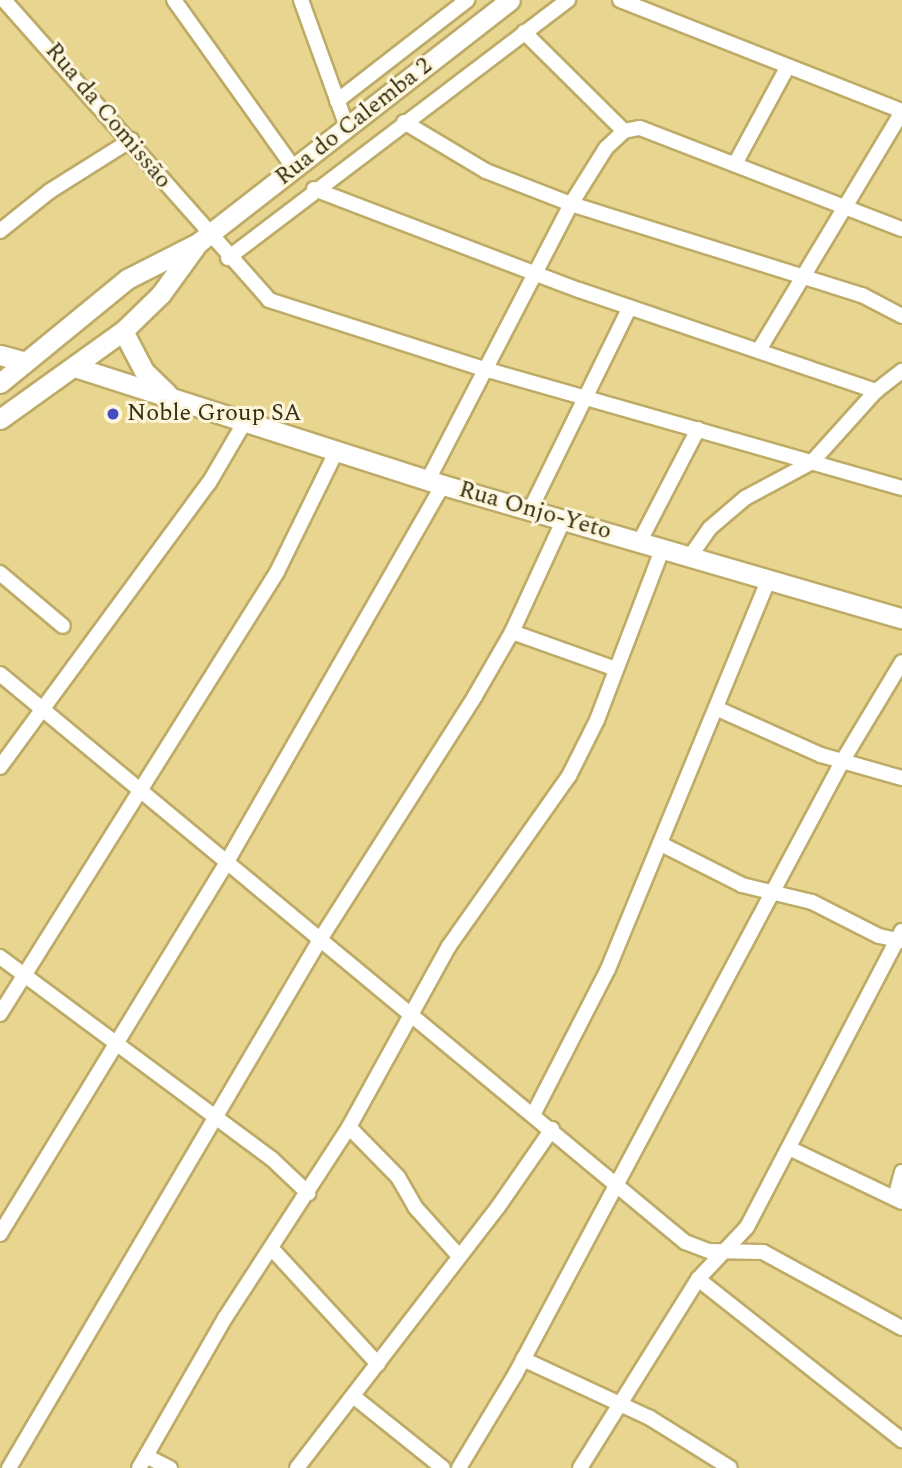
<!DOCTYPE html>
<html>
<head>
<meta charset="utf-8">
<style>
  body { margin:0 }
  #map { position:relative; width:902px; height:1468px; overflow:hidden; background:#e8d590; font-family:Spectral,serif }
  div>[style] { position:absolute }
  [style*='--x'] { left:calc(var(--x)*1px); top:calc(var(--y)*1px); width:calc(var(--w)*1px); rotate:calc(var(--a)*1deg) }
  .roads { filter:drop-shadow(2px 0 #bdab67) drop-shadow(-2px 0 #bdab67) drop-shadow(0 2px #bdab67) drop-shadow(0 -2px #bdab67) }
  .street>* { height:14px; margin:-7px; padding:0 7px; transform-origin:7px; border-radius:7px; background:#fff }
  .secondary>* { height:19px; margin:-9.5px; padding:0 9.5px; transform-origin:9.5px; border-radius:9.5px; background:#fff }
  .dots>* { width:19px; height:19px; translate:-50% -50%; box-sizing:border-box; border:4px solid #fef6db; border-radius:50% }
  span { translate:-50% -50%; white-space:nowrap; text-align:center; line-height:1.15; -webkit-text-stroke:6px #fef6db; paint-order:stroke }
  .street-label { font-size:24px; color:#372f13 }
  .poi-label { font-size:24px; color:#372f13 }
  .left { translate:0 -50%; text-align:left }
</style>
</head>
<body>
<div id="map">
  <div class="roads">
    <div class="street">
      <i style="--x:4;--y:0;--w:400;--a:48.5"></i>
      <i style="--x:269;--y:300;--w:226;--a:17.8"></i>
      <i style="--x:484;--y:369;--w:435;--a:15.9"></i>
      <i style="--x:174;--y:0;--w:206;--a:54.5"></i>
      <i style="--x:301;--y:0;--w:135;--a:70.1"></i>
      <i style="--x:620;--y:0;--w:303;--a:21.5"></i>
      <i style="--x:524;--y:32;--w:141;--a:44.7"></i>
      <i style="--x:337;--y:101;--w:165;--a:-37.8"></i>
      <i style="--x:404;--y:122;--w:96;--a:30.9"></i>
      <i style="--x:486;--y:171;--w:91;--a:21.2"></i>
      <i style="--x:571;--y:204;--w:305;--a:17.4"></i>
      <i style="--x:862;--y:295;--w:45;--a:27.7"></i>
      <i style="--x:735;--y:164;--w:109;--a:-61.6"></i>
      <i style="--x:314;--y:189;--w:284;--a:20.9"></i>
      <i style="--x:579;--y:290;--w:314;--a:18.8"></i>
      <i style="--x:0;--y:231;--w:64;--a:-38.7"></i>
      <i style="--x:50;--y:191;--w:96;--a:-32.2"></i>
      <i style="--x:228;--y:258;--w:427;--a:-37.2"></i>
      <i style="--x:759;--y:350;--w:278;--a:-59"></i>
      <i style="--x:428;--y:480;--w:311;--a:-62.6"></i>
      <i style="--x:571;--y:204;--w:66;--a:-58"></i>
      <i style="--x:606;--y:148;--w:25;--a:-43"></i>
      <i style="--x:624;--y:131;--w:16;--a:-11"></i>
      <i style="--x:640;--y:128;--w:281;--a:21.1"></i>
      <i style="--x:530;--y:510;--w:226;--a:-63.8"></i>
      <i style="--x:640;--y:541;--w:126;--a:-62.6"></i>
      <i style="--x:691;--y:555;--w:33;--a:-55"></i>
      <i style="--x:710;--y:528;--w:46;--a:-40.6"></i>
      <i style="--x:745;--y:498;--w:76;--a:-28.2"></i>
      <i style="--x:812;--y:462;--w:96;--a:-48"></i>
      <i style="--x:876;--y:391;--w:33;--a:-38"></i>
      <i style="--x:0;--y:573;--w:82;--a:40.1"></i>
      <i style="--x:512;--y:632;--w:110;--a:19.6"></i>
      <i style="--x:0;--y:674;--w:890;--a:39.67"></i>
      <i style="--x:685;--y:1242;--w:26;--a:21"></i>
      <i style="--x:709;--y:1251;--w:54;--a:1.1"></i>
      <i style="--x:763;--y:1252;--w:158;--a:28.7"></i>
      <i style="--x:718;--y:709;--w:113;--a:24.1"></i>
      <i style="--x:821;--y:755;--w:84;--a:15.9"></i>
      <i style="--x:0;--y:767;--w:353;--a:-53.7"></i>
      <i style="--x:209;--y:483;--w:69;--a:-59.7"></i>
      <i style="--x:661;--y:844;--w:91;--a:26.8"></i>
      <i style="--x:742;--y:885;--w:72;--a:13.7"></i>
      <i style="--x:812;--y:902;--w:75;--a:26.9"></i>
      <i style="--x:879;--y:936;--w:24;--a:12"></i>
      <i style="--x:0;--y:957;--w:339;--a:36.6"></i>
      <i style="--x:272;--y:1159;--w:50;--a:43.4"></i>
      <i style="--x:0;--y:1014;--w:522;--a:-57.92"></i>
      <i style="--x:277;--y:572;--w:134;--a:-63.8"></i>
      <i style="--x:533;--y:1115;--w:164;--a:-62.8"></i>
      <i style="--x:608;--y:969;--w:422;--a:-67.6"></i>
      <i style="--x:349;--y:1127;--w:70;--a:45.6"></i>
      <i style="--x:398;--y:1177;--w:34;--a:60"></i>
      <i style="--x:415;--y:1207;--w:66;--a:48.1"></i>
      <i style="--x:789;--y:1148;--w:125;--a:25.5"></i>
      <i style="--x:895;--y:1198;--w:27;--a:-75"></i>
      <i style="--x:0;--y:1234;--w:438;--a:-58.6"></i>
      <i style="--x:228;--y:860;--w:432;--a:-60.2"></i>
      <i style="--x:273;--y:1250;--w:155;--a:47.4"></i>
      <i style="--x:698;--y:1279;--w:260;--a:38.3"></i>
      <i style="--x:523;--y:1359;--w:140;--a:24.9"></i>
      <i style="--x:650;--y:1418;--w:94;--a:32"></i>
      <i style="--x:353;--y:1396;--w:115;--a:38.7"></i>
      <i style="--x:146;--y:1456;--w:27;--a:27"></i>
      <i style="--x:9;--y:1468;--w:615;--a:-59.52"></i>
      <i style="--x:321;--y:938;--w:287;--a:-57.5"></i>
      <i style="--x:475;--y:696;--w:74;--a:-60"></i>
      <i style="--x:512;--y:632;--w:124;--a:-65.3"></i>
      <i style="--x:139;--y:1468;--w:173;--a:-60.2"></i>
      <i style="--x:225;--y:1318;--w:228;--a:-57"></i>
      <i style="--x:349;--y:1127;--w:207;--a:-61.1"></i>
      <i style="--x:449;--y:946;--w:208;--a:-54.8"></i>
      <i style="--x:569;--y:776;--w:63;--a:-63.4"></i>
      <i style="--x:597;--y:720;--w:185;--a:-69.1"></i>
      <i style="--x:297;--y:1468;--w:329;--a:-52.4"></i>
      <i style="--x:498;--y:1207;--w:95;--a:-55.3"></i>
      <i style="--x:459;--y:1468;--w:111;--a:-59"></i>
      <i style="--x:516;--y:1373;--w:695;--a:-61.92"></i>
      <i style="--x:843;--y:760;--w:114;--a:-59"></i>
      <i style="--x:580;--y:1468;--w:223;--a:-58"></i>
      <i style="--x:698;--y:1279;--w:71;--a:-46.7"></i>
      <i style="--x:747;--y:1227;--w:334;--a:-62.4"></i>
    </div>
    <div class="secondary">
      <i style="--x:123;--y:331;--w:45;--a:62.3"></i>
      <i style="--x:144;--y:371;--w:32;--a:44"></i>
      <i style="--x:0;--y:355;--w:24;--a:15"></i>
      <i style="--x:75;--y:367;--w:386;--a:17.8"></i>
      <i style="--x:443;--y:485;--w:478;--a:16.2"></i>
      <i style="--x:0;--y:383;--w:164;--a:-39.3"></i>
      <i style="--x:127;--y:279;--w:80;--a:-26.9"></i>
      <i style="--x:198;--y:243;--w:395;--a:-37.9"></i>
      <i style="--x:0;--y:419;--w:151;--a:-35.6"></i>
      <i style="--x:123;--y:331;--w:53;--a:-44.2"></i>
      <i style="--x:161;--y:294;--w:58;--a:-54.1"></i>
    </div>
  </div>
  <div class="dots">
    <i style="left:113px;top:414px;background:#454dc2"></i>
  </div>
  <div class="street-label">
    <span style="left:108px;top:116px;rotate:50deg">Rua da Comissão</span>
    <span style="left:354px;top:122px;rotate:-38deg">Rua do Calemba 2</span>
    <span style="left:535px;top:511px;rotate:16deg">Rua Onjo-Yeto</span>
  </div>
  <div class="poi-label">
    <span class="left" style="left:127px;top:414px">Noble Group SA</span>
  </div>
</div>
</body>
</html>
